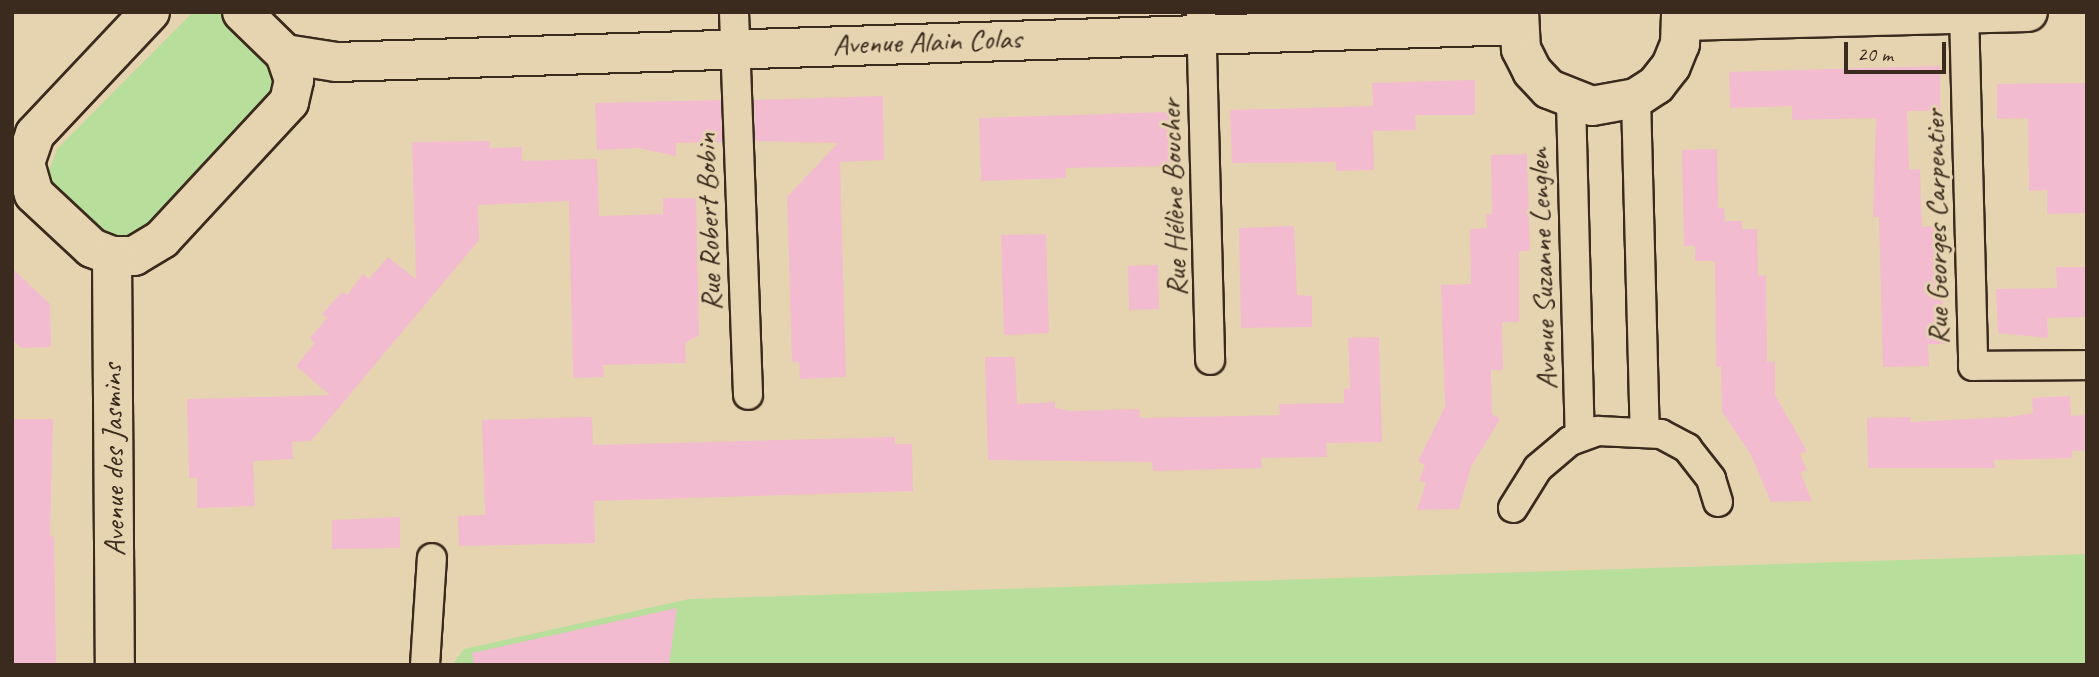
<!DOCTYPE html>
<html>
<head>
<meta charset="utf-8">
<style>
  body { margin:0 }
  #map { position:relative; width:2099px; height:677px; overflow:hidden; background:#e6d4b1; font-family:Caveat,sans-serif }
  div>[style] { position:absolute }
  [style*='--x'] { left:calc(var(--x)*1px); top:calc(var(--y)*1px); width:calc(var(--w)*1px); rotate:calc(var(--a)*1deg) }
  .green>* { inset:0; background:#b7de9a }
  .building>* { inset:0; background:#f3bbcf }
  .roads { filter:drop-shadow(2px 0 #3b2a1e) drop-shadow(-2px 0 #3b2a1e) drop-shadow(0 2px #3b2a1e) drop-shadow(0 -2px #3b2a1e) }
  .street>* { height:28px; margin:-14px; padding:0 14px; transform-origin:14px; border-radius:14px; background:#e6d4b1 }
  .secondary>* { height:38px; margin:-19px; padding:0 19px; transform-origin:19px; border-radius:19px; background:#e6d4b1 }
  span { translate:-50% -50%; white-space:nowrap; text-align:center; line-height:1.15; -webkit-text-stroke:6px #e6d4b1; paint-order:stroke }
  .street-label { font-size:30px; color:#3b2a1e }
  .frame { position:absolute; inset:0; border:14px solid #3b2a1e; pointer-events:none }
  .scale { position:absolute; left:1844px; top:42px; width:102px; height:32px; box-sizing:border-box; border:4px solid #3b2a1e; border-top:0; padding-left:9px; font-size:21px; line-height:24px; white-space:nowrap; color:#3b2a1e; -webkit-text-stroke:5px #e6d4b1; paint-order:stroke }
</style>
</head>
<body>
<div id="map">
  <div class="green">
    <i style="clip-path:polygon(193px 12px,220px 13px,266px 54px,274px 69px,272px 94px,149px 227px,127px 240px,109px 240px,46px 179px,57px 149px)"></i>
    <i style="clip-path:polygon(2087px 554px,2087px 665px,452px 665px,464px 649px,689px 599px)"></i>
  </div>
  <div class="building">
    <i style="clip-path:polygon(1940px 66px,1940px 111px,1907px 111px,1909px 170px,1920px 169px,1922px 227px,1941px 226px,1944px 344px,1928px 344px,1929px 366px,1883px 367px,1879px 217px,1873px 217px,1876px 118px,1792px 120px,1792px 106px,1730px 108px,1729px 72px)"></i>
    <i style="clip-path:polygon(1475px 80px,1475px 115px,1415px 115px,1416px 130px,1373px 131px,1374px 170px,1336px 171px,1336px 162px,1232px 163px,1230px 110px,1373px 106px,1372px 83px)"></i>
    <i style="clip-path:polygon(2087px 83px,2087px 213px,2047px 214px,2047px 190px,2029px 191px,2028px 118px,1997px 119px,1997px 84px)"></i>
    <i style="clip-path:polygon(883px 96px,884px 160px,840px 162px,846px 377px,800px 379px,799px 362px,792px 362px,787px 197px,838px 143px,755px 141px,754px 100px)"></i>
    <i style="clip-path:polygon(721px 100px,722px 142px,676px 143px,676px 156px,638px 148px,597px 150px,595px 103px)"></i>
    <i style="clip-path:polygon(1169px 112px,1171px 166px,1066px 168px,1066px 178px,981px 181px,979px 118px)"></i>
    <i style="clip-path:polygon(490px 141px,490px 148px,522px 147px,522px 161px,597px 159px,599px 216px,663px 214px,663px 198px,696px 198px,699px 335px,685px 343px,686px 363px,603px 365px,604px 377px,573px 378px,569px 201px,478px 205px,479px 240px,311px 441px,292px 442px,293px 459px,253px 461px,255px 506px,197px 508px,197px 478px,189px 478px,187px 399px,330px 395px,296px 366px,315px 343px,310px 338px,327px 318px,322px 314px,342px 292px,347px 295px,363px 274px,369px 279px,388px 257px,416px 279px,412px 142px)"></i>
    <i style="clip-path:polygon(1717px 149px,1718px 208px,1724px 208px,1725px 221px,1742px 221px,1742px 229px,1757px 229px,1758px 276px,1766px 275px,1767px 362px,1775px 362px,1775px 395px,1807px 451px,1800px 454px,1807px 470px,1800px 472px,1812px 501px,1771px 502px,1751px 455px,1722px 412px,1721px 366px,1716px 367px,1715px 261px,1695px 261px,1695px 246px,1684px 246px,1682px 150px)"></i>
    <i style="clip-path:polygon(1527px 154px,1530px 251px,1519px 251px,1519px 322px,1502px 322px,1503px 370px,1491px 370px,1492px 414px,1500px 419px,1471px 467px,1459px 509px,1417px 510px,1426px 483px,1419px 481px,1425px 465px,1418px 461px,1445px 407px,1441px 285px,1471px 284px,1470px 229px,1487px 228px,1486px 214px,1492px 214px,1491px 155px)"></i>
    <i style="clip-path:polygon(1294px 226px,1297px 295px,1312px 296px,1312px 327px,1241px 328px,1239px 228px)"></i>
    <i style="clip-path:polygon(1046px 234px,1049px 333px,1004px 335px,1001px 235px)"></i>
    <i style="clip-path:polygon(1158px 265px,1159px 309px,1129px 310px,1128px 266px)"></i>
    <i style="clip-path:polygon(2056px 267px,2087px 267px,2087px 317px,2047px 318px,2048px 338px,1998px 333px,1996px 289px,2057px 288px)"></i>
    <i style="clip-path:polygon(12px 268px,50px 304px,51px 347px,21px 348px,12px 339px)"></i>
    <i style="clip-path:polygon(1379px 337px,1382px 442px,1326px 443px,1327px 457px,1261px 458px,1262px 468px,1153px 471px,1152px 462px,988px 460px,985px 357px,1015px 357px,1017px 404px,1055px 402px,1055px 408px,1071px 411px,1139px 409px,1140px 418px,1280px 415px,1279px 404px,1344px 403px,1344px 389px,1350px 388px,1348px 338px)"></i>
    <i style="clip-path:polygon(2070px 396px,2071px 416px,2087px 415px,2087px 450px,2072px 451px,2072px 458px,1994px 460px,1995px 468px,1868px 468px,1867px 418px,1910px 417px,1910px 422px,2009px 417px,2033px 413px,2032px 398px)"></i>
    <i style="clip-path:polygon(592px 417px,593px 445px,895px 437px,895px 444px,912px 444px,913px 491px,594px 501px,595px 543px,459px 546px,458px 516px,485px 515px,482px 420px)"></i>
    <i style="clip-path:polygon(12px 419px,53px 419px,50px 537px,54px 536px,56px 665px,12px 665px)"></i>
    <i style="clip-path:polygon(400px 517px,400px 548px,332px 549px,332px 520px)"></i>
    <i style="clip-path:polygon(677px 608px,669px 665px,474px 665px,472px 653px)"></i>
  </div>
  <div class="roads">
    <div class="street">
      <i style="--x:734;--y:12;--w:383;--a:87.9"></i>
      <i style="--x:1201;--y:12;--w:348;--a:88.5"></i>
      <i style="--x:1964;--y:12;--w:354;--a:88.5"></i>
      <i style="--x:1973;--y:366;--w:114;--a:-0.5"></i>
      <i style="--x:1636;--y:98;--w:333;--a:88.5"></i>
      <i style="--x:1571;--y:101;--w:334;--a:88.5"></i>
      <i style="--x:1513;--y:508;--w:47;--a:-58"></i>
      <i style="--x:1538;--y:468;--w:42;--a:-40.2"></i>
      <i style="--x:1570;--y:441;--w:30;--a:-20"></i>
      <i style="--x:1598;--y:431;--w:63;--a:2.7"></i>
      <i style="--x:1661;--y:434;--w:30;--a:28"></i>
      <i style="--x:1687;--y:448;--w:39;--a:52"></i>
      <i style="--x:1711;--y:479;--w:24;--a:73"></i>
      <i style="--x:425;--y:665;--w:107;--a:-86.3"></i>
    </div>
    <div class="secondary">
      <i style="--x:150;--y:12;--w:168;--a:133.3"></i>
      <i style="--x:35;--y:134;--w:31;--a:109"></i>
      <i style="--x:25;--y:163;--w:32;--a:74"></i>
      <i style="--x:34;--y:194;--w:79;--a:43"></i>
      <i style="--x:92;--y:248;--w:22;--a:22"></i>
      <i style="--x:112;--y:256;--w:22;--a:0"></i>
      <i style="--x:134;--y:256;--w:33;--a:-31"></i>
      <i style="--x:162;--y:239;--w:187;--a:-47.2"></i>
      <i style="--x:289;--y:102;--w:23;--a:-77"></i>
      <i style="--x:294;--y:80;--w:28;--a:-109"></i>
      <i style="--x:285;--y:54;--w:60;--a:-135.7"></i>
      <i style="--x:1519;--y:12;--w:37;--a:87"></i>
      <i style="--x:1521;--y:49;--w:25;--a:63"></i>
      <i style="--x:1532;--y:71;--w:25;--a:47"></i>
      <i style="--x:1549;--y:89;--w:46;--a:21.6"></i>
      <i style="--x:1592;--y:106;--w:45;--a:-10.3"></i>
      <i style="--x:1636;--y:98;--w:24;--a:-33"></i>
      <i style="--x:1656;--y:85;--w:24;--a:-52"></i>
      <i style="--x:1671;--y:66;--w:24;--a:-68"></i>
      <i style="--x:1680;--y:44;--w:32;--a:-88"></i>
      <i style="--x:1682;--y:21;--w:346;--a:-1.5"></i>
      <i style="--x:285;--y:54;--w:52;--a:8.9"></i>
      <i style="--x:336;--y:62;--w:1182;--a:-1.79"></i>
      <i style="--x:112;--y:256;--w:409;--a:89.6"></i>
    </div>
  </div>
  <div class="street-label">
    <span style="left:927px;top:41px;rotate:-2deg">Avenue Alain Colas</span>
    <span style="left:1173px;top:198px;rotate:-92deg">Rue Hélène Boucher</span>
    <span style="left:708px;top:222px;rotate:-92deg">Rue Robert Bobin</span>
    <span style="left:1936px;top:227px;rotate:-91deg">Rue Georges Carpentier</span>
    <span style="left:1542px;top:269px;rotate:-92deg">Avenue Suzanne Lenglen</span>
    <span style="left:113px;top:460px;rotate:-91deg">Avenue des Jasmins</span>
  </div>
  <div class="frame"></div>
  <div class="scale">20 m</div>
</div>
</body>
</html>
